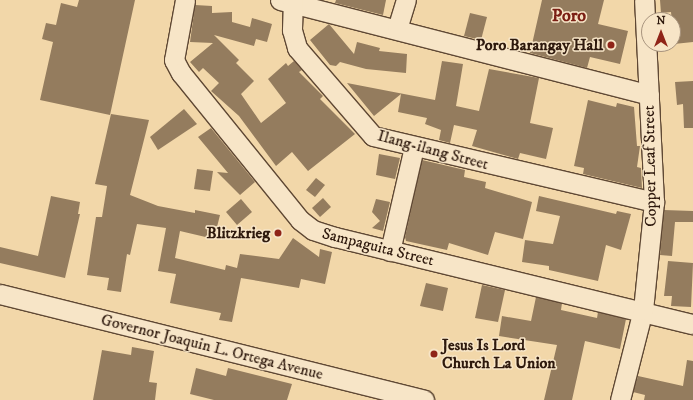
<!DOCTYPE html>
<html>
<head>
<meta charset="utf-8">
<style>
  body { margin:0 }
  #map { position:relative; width:693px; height:400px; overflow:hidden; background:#f2d7a9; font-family:"IM FELL DW Pica",serif }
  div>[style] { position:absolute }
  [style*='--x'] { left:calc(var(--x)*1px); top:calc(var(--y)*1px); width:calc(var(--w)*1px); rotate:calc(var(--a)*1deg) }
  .building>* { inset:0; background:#947c5e }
  .roads { filter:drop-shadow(1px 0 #5f4834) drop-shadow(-1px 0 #5f4834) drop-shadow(0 1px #5f4834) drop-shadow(0 -1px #5f4834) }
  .minor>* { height:19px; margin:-9.5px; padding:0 9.5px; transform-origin:9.5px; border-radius:9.5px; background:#f7e5c7 }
  .dots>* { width:11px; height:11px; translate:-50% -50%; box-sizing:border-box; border:2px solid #f7e5c7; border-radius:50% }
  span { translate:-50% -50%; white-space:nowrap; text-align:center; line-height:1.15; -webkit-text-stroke:3px #f7e5c7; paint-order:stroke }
  .poi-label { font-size:16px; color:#2e190d; font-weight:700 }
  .right { translate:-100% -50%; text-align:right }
  .left { translate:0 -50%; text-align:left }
  .street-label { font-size:16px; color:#2e190d }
  .quarter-label { font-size:18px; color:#7a1f14; font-weight:700 }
  .north { position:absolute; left:641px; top:12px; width:40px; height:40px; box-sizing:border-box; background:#f7e5c7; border:1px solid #a7937d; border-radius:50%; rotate:0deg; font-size:11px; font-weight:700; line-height:16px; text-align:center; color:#2e190d }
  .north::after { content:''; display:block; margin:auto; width:14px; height:18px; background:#8f2418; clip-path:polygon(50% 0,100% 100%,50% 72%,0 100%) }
</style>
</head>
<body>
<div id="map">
  <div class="building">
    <i style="clip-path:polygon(79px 0,135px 0,110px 115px,40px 100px,53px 42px,42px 39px,46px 23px,56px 25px,61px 3px,77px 7px)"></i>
    <i style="clip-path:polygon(336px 0,386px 0,383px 15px,335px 3px)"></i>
    <i style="clip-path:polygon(542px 0,604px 0,598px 24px,628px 31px,620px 64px,590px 57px,587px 68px,530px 53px)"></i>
    <i style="clip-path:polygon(660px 0,693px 0,693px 42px,674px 44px,671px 12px,661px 13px)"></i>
    <i style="clip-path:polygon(195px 5px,212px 6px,212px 13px,232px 12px,232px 22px,250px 27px,252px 18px,272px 24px,267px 42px,256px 39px,254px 46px,214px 35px,239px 60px,236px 63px,254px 81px,241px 94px,261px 123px,286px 103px,268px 79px,286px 63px,288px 66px,294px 61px,302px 70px,299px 72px,323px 96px,320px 99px,355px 134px,308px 171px,292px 152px,276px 166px,239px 116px,211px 91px,219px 83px,203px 68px,199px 72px,190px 62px,213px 43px,190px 42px)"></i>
    <i style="clip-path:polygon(470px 13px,487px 17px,481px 40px,464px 36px)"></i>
    <i style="clip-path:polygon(329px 24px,354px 54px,357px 42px,380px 48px,379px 51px,407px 54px,406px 73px,366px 69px,340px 62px,336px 66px,330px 65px,310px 40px)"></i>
    <i style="clip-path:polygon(442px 61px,463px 64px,456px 106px,479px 111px,489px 69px,539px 78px,530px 123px,553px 128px,546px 159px,520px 153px,518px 159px,472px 146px,477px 130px,454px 125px,450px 143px,439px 140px,441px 130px,425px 124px,427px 118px,398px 112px,401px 94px,374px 116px,347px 83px,435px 100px)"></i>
    <i style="clip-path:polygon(693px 81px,693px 128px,684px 128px,683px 104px,677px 105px,675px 82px)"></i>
    <i style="clip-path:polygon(588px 100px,616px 107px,617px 103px,634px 107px,637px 146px,640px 146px,637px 167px,641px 168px,642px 188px,583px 174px,584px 168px,574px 166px)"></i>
    <i style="clip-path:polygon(184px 109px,197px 124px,158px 150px,150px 137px)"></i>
    <i style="clip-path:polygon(111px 114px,149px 120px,130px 195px,158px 206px,195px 213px,195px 210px,220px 215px,214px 239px,180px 231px,175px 258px,225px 270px,226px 265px,237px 268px,240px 254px,279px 259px,293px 238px,319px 257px,320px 249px,332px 252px,325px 284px,301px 279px,299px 288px,241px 278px,232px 322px,219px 320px,221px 313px,170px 303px,176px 274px,158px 271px,166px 228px,137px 224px,130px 255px,127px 254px,121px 292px,107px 290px,109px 278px,87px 275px,96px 217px,102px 217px,107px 186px,95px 184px)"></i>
    <i style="clip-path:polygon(211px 128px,255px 182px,240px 195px,217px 172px,228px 173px,198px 137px)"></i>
    <i style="clip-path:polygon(379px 154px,400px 158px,395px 179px,376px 175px)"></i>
    <i style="clip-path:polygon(422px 160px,465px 170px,464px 177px,486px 182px,485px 188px,532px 202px,523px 239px,495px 232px,488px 255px,449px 243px,447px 250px,406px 241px,405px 237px)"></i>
    <i style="clip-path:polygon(197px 169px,213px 171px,210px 191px,194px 189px)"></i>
    <i style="clip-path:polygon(316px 178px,325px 185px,315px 197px,306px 190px)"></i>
    <i style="clip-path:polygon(51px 196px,80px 202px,78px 214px,80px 214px,65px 278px,0 263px,0 247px,38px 256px)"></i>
    <i style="clip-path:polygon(539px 196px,616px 214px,617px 211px,631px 214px,621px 250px,606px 245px,598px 281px,549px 270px,549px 266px,522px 262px,525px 240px,553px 244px,560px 216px,536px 211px)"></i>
    <i style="clip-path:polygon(323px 198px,331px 207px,320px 217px,312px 208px)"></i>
    <i style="clip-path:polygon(241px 199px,252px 212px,237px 225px,226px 212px)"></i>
    <i style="clip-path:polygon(376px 199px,390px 202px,383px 231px,372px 228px,380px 221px,372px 212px)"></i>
    <i style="clip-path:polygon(664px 210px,693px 211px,693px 222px,675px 222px,672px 256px,660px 255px)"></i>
    <i style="clip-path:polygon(668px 261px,693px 263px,691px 307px,671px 306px,672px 296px,664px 296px)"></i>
    <i style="clip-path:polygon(426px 283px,448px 288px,443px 311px,420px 306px)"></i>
    <i style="clip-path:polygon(482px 285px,505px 290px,498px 322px,475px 318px)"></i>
    <i style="clip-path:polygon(536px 297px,562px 303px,561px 310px,597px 318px,598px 312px,626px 319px,620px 349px,585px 341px,572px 400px,544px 400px,557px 345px,499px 336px,502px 316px,531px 321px)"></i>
    <i style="clip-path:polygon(132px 347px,154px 351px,149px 382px,157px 383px,155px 400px,93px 400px,102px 350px,131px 355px)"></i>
    <i style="clip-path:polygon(687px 360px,693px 361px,693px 400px,644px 400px,645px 395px,633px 392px,638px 376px,683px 386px)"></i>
    <i style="clip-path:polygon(196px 368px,226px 376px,228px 368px,292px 384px,287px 400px,214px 400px,190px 394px)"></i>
  </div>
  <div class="roads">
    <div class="minor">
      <i style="--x:185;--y:0;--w:61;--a:100.4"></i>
      <i style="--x:174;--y:60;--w:15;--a:62"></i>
      <i style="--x:181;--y:73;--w:189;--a:51"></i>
      <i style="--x:300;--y:220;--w:16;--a:38"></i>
      <i style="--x:313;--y:230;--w:23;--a:18"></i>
      <i style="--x:335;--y:237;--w:368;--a:13.7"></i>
      <i style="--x:280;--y:0;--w:381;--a:14.4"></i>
      <i style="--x:293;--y:0;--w:30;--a:92"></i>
      <i style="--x:292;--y:30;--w:19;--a:74"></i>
      <i style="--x:297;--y:48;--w:116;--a:49.2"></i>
      <i style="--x:373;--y:136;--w:289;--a:13.2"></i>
      <i style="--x:397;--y:29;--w:30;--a:-73"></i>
      <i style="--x:390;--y:251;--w:107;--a:-77"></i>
      <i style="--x:0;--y:294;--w:437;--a:14"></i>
      <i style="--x:620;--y:400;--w:93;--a:-75.7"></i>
      <i style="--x:643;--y:310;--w:109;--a:-84.2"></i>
      <i style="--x:654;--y:202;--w:202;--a:-92.8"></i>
    </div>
  </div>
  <div class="dots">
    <i style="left:611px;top:45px;background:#8f2418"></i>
    <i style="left:278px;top:233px;background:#8f2418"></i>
    <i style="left:434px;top:354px;background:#8f2418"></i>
  </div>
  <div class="poi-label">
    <span class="right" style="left:603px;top:45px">Poro Barangay Hall</span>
    <span class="right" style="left:270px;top:233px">Blitzkrieg</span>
    <span class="left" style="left:442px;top:354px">Jesus Is Lord<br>Church La Union</span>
  </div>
  <div class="street-label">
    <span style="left:433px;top:150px;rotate:15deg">Ilang-ilang Street</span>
    <span style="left:650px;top:166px;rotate:-91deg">Copper Leaf Street</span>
    <span style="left:378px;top:247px;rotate:14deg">Sampaguita Street</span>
    <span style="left:212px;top:347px;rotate:14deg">Governor Joaquin L. Ortega Avenue</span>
  </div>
  <div class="quarter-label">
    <span style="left:569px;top:16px">Poro</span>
  </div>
  <div class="north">N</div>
</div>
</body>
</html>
